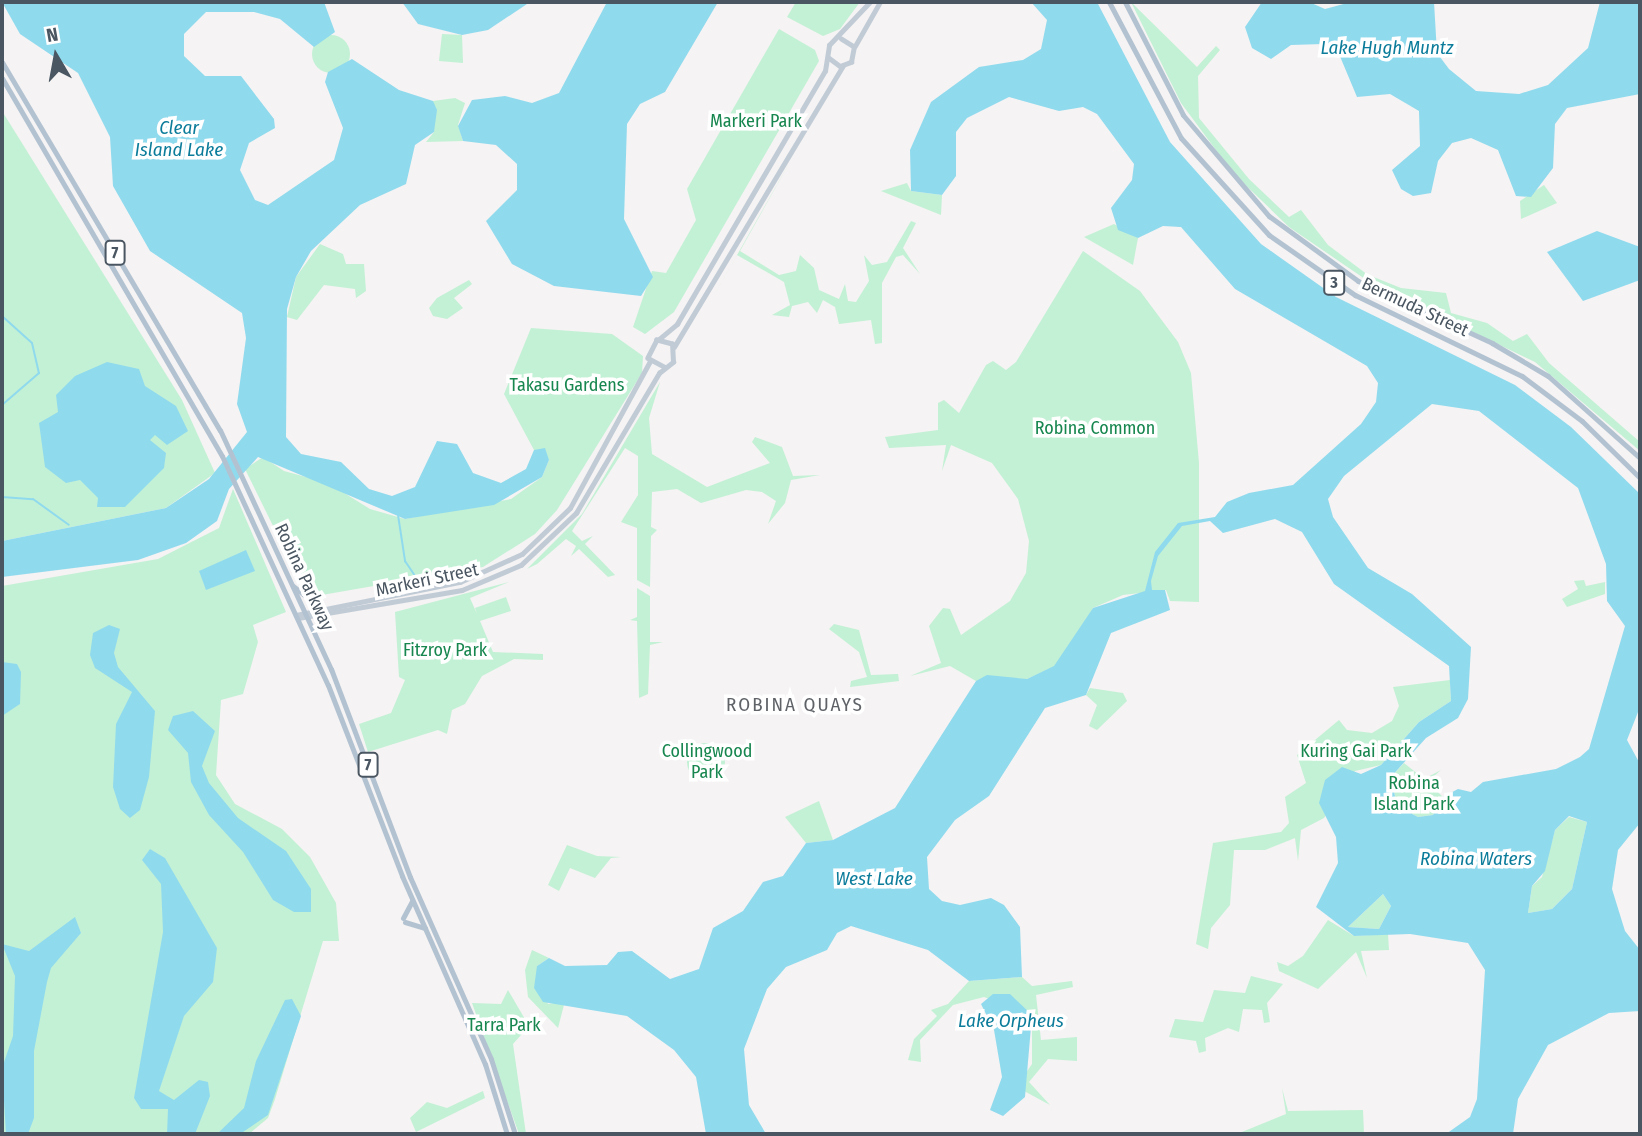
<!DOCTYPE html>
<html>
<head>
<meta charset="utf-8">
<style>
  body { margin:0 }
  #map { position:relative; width:1642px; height:1136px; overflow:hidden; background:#f5f3f3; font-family:"Fira Sans Condensed",sans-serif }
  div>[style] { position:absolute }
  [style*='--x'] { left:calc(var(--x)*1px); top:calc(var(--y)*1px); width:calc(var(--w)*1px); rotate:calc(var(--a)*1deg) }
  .green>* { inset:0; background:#c3f1d5 }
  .round { border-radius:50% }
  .water>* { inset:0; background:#90daee }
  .stream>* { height:2px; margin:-1px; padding:0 1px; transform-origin:1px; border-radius:1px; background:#90daee }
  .secondary>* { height:4.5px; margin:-2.25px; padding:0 2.25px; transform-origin:2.25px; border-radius:2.25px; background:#c1cbd6 }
  .primary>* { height:5px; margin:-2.5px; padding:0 2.5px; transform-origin:2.5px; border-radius:2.5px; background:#b3c2d1 }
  span { translate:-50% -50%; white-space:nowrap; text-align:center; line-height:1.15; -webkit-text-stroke:7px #fff; paint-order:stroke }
  .shield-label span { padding:2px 5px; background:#fff; border:2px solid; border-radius:5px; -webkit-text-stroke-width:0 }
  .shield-label { font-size:16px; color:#4a5661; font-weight:700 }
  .park-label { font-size:18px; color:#17864f }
  .street-label { font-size:18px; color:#4a5661 }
  .water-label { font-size:19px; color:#0c7c9b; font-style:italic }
  .neighbourhood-label { font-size:19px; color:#5f6368; letter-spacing:2px }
  .frame { position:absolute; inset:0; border:4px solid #4a5661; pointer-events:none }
  .north { position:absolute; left:21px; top:21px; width:70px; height:70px; -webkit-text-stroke:5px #fff; paint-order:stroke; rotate:350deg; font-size:19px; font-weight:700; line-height:28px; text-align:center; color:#4a5661 }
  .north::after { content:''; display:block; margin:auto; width:24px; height:32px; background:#4a5661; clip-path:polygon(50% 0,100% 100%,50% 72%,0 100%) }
</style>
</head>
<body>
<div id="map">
  <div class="green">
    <i style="clip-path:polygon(796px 2px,860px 2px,840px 29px,823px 36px,787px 17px)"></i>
    <i style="clip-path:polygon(1131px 2px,1197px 67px,1216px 46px,1220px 50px,1198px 76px,1199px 118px,1249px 179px,1289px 217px,1301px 210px,1328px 245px,1368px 275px,1365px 279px,1289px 227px,1233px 173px,1181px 103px)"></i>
    <i style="clip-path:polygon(779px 29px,815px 50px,819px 61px,674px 312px,645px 334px,633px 327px,652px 271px,666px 273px,696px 220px,687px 189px)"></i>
    <i style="clip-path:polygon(442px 34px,462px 35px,463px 63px,439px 61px)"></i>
    <i class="round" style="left:312px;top:35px;width:38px;height:38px"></i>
    <i style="clip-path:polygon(455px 98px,465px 103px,458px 125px,463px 141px,426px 142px,434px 132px,433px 101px)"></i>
    <i style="clip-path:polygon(2px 111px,182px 400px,215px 473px,166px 508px,2px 541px)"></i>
    <i style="clip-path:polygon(791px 160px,740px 251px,779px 275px,796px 271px,800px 255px,814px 268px,819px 290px,839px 299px,845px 284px,848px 301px,856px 302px,869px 281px,864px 255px,872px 265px,887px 262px,911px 221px,916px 223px,903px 248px,920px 274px,903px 255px,896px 257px,882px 283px,882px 343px,875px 344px,871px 320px,839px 324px,835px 307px,823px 300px,817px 313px,808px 302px,792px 306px,789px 317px,772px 315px,790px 305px,784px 282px,737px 255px,682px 352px)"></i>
    <i style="clip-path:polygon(907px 183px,911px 191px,942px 195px,941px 215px,881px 191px)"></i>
    <i style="clip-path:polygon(1544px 185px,1557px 203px,1521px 219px,1520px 201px)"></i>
    <i style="clip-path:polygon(1114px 224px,1138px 238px,1133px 265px,1084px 237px)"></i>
    <i style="clip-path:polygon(320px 244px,343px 254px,346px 264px,364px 264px,366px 291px,356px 298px,355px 289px,324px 285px,297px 320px,287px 317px,296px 277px)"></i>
    <i style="clip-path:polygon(1083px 251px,1140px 291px,1178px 342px,1191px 373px,1199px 463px,1199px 602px,1170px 601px,1166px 590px,1123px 595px,1093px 608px,1074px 644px,1054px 667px,1027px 679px,976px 681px,950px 666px,910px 676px,941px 663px,929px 626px,943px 608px,950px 609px,961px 635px,1010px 601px,1026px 573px,1029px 541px,1018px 499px,992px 463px,951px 445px,942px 471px,946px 445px,889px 448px,885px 437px,938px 430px,938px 403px,944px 400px,959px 413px,986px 365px,993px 361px,1006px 370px,1016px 362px)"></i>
    <i style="clip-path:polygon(1371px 276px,1401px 288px,1446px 293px,1451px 313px,1487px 323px,1513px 341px,1527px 334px,1549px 363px,1640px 442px,1640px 451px,1535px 362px,1368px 281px)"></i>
    <i style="clip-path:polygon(469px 280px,472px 284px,454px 298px,463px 308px,447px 319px,433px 316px,429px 308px,437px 298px)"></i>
    <i style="clip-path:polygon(531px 328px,612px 334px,643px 356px,642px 373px,557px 510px,535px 534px,483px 567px,316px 596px,283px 546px,294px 547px,297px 536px,280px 540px,245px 469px,263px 457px,284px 471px,328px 483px,370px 509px,405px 519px,511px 499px,542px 477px,549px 460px,534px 450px,504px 394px)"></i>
    <i style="clip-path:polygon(660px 382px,649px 418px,652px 454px,707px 487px,770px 463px,752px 442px,755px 437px,782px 447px,793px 476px,820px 475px,791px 480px,785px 503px,768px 524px,776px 501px,762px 492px,746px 490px,701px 503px,677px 489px,652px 492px,651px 527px,657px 530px,651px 536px,650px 587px,637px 580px,637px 528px,621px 522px,638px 495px,638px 456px,625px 448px,572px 531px,582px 541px,593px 536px,585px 544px,615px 575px,608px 577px,579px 549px,571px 556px,576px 546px,566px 539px,537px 564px,527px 569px,582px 514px)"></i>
    <i style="clip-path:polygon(233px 489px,286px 612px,253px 625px,258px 642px,243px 694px,221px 700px,216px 775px,235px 804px,282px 829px,310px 857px,336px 903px,339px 941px,323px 941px,275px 1099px,268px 1118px,249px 1134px,2px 1134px,2px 586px,158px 559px,219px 528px)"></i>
    <i style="clip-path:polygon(1584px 580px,1586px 586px,1605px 582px,1605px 594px,1567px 607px,1562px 599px,1578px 589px,1574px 581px)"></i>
    <i style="clip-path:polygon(509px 582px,470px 598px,477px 614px,475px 608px,506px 597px,511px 611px,480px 621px,493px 652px,543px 654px,543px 660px,514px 659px,482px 676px,465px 704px,452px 710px,447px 734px,438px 730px,368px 752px,359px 724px,391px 713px,405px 680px,399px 677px,395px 612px)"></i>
    <i style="clip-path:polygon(637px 588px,650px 596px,650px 642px,663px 642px,650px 645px,648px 694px,639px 698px,637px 621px,630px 620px,637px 617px)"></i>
    <i style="clip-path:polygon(834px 624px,859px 630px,871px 675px,898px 674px,899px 681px,850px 687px,851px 681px,867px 677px,859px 652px,829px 629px)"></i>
    <i style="clip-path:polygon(1450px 680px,1451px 701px,1419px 722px,1381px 765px,1355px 771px,1324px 818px,1301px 830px,1298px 861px,1295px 838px,1265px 850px,1234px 850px,1230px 905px,1211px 928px,1208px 949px,1196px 944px,1213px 843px,1281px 832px,1289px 823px,1285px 797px,1306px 783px,1297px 755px,1339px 720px,1347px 730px,1372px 733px,1392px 721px,1399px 706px,1393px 687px)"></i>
    <i style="clip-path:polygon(1090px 688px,1123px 693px,1127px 701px,1097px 730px,1089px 726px,1097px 705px,1086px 695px)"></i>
    <i class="round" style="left:687px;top:743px;width:38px;height:38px"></i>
    <i style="clip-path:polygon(1404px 763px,1424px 779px,1441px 770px,1427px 782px,1443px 797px,1433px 815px,1418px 817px,1397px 806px,1391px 777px)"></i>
    <i style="clip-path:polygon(819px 801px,833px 840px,806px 843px,785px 817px)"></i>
    <i style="clip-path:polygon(1569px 817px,1587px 822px,1572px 889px,1552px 909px,1528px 913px,1532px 886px,1542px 877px,1555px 830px)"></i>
    <i style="clip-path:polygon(567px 845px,597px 856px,621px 857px,611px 858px,595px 878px,570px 868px,559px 891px,548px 885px)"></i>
    <i style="clip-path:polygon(1383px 894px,1391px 906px,1379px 929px,1348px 927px)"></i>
    <i style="clip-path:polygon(1328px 920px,1354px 936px,1388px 934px,1389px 950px,1361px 951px,1367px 978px,1356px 952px,1318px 989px,1279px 971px,1277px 962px,1288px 966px,1303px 956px)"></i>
    <i style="clip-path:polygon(532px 950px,549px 958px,537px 966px,548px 1004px,565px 1001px,558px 1028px,528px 997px,525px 970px)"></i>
    <i style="clip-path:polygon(1251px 976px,1283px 984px,1267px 1003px,1270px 1022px,1264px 1023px,1262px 1010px,1243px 1009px,1239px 1032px,1228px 1028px,1205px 1038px,1206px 1051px,1199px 1053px,1196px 1041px,1169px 1037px,1175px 1019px,1203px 1022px,1214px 990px,1245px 993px)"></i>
    <i style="clip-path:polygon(1022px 977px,1032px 986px,1072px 981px,1073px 987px,1036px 995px,1041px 1040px,1077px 1037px,1077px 1061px,1048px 1059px,1029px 1082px,1050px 1105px,1024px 1091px,1021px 1080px,1032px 1064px,1032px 1015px,984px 997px,953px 1005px,920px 1040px,921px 1062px,908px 1060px,914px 1039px,937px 1016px,931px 1010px,948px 1004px,969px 981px)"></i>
    <i style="clip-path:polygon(508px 990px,529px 1026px,513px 1044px,526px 1134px,519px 1134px,472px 1003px,501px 1004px)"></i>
    <i style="clip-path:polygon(1282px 1088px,1288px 1111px,1363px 1110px,1364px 1134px,1237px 1134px,1286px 1114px)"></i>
    <i style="clip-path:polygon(483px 1091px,485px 1098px,416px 1132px,410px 1118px,427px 1102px,447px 1108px)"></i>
  </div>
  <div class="water">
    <i style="clip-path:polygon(2px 2px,324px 2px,335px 32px,314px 47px,280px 19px,254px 12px,206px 12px,184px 34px,184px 56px,205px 76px,241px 76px,274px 119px,275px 128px,249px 143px,240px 170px,255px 200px,268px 205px,334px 160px,343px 128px,325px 82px,328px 72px,352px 59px,399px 90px,433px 101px,437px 110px,434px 132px,415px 145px,406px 184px,360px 205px,311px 251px,296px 277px,287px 309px,286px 437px,301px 454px,341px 462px,369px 489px,392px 496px,415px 487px,437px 441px,457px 444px,473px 473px,501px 483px,526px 469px,534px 450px,545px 448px,549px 460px,542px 477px,494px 505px,405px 519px,258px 457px,229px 489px,217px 521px,186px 543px,138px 560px,2px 577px,2px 541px,166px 508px,209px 479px,247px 432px,237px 404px,246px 338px,242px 313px,150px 251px,113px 186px,110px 137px,78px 73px,20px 34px)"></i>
    <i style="clip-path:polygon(402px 2px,530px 2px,488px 30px,462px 35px,418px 24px)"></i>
    <i style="clip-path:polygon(607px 2px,718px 2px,665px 92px,640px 104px,627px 124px,624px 219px,653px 277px,641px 296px,554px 286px,512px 264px,486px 221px,517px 190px,517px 164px,496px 145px,463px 141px,458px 126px,472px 100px,505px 96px,532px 103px,559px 93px)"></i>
    <i style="clip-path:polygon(evenodd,1031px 2px,1097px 2px,1170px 142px,1261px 244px,1336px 297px,1515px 385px,1571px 427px,1640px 494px,1640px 707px,1627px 740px,1640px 764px,1640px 823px,1618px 850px,1612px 889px,1625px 931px,1640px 950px,1640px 1011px,1609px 1013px,1548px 1045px,1518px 1099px,1513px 1134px,1446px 1134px,1470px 1117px,1477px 1099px,1485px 970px,1468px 943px,1410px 934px,1354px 936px,1316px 907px,1338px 863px,1336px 837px,1319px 803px,1325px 780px,1342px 767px,1361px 774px,1381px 765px,1419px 722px,1451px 701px,1449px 666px,1334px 584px,1302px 532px,1275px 519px,1223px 533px,1210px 521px,1182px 526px,1158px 556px,1151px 581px,1152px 590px,1165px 590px,1170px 610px,1111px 633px,1086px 695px,1045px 708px,989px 796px,955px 820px,927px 857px,929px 889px,942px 901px,960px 905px,991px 898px,1004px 905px,1020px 927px,1022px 977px,969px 981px,928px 950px,851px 926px,837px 933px,827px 950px,786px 967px,767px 989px,744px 1049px,749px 1105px,766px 1134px,706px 1134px,696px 1077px,674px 1050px,627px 1016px,543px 1002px,534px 988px,537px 966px,549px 958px,565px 966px,607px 965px,618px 952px,632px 951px,670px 979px,699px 969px,713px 928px,743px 911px,763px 882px,783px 876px,806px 843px,833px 840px,895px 808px,976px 681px,987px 675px,1027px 679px,1054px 666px,1093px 608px,1145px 591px,1155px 552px,1178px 523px,1215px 517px,1227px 502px,1249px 493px,1293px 485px,1361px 424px,1376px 402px,1378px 383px,1367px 366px,1235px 289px,1181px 227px,1163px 226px,1138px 238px,1118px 230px,1111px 208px,1132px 180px,1134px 164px,1097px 114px,1083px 107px,1059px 111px,1009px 97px,967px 118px,956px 132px,956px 176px,942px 195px,911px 191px,910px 150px,931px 102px,979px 67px,1023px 60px,1041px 49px,1047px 20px,1031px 2px,1432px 404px,1479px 411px,1578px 488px,1606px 564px,1607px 601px,1625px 626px,1589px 749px,1580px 757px,1556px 769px,1483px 782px,1471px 792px,1458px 789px,1443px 797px,1433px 815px,1418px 817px,1397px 806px,1391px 777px,1426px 738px,1458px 718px,1468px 699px,1471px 647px,1412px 594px,1368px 568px,1333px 517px,1328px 499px,1344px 476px,1432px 404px,1031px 2px,1569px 816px,1587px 822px,1572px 889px,1552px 909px,1528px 913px,1532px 886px,1545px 871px,1555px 830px,1569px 816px,1031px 2px,1383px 894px,1391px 906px,1379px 929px,1348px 927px,1383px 894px)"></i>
    <i style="clip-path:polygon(1262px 2px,1309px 2px,1325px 9px,1351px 2px,1434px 2px,1437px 53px,1449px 69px,1476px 91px,1519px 94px,1548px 85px,1588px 48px,1600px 2px,1640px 2px,1640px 94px,1567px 108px,1555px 124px,1553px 168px,1531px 197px,1516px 196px,1498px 150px,1471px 138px,1452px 143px,1438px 161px,1431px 193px,1413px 196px,1401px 189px,1392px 170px,1420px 146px,1419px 111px,1390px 94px,1357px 97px,1339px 54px,1323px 44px,1291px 45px,1271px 59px,1252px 48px,1245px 27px)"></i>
    <i style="clip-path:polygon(1597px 231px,1640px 247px,1640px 280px,1583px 301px,1547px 252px)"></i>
    <i style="clip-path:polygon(107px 362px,139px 369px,145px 386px,176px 406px,188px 431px,167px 445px,155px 435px,150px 440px,166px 453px,164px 468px,125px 507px,97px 507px,98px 498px,80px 480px,66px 483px,45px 467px,39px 423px,58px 412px,56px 395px,75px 376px)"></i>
    <i style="clip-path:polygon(246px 550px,255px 571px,206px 590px,199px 571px)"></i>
    <i style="clip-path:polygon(109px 625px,120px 629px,114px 653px,118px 667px,155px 711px,149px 777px,140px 810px,130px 818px,120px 809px,113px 787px,116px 724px,132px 692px,95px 668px,90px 655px,93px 633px)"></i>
    <i style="clip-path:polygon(2px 662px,17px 664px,21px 672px,20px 704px,2px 716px)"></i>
    <i style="clip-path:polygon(193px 711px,215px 731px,202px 766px,209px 783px,238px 818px,286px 851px,311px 889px,311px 912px,294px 912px,273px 900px,243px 852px,209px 815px,191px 782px,188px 753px,168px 730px,173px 716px)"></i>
    <i style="clip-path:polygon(150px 849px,165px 858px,217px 948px,213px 982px,184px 1016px,159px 1091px,174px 1100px,199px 1080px,208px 1082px,210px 1096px,195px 1134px,167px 1134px,168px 1109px,141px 1109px,134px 1098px,163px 932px,161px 884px,142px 860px)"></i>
    <i style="clip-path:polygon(75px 917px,81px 933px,51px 968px,47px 982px,34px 1051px,34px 1118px,28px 1134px,6px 1134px,2px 1068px,13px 1036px,15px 976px,2px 944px,29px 951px)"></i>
    <i style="clip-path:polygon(993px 994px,1010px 994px,1032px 1015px,1025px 1097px,1003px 1116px,990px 1110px,1002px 1077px,994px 1030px,981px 1004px)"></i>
    <i style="clip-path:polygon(292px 999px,301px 1016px,268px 1115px,240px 1134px,217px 1134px,244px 1108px,256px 1061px,285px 1000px)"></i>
  </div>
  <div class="stream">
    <i style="--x:2;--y:316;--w:40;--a:42"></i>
    <i style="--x:32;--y:343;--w:31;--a:77"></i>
    <i style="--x:39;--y:373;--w:49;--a:139.1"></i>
    <i style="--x:2;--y:497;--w:31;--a:4"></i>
    <i style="--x:33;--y:499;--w:44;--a:35.8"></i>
    <i style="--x:398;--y:515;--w:47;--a:81.3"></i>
    <i style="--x:405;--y:561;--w:22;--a:56"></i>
  </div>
  <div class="secondary">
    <i style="--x:855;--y:46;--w:51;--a:-60.4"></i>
    <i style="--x:828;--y:57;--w:15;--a:37"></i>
    <i style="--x:840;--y:66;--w:12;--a:-20"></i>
    <i style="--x:851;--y:62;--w:15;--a:-79"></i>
    <i style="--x:854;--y:47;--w:15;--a:-148"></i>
    <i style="--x:658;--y:340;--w:25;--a:-40"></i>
    <i style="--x:677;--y:324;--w:293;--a:-59.7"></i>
    <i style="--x:825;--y:71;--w:26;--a:-81"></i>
    <i style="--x:829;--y:45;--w:59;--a:-46.4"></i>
    <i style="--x:674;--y:347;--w:328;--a:-59"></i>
    <i style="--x:296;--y:615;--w:167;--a:-11.4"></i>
    <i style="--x:460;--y:582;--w:68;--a:-24.3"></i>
    <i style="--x:522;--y:554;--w:66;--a:-43.8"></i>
    <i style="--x:570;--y:508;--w:167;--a:-61.4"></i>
    <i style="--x:298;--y:618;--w:166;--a:-9.7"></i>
    <i style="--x:462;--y:590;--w:64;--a:-23"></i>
    <i style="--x:521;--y:565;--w:76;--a:-43.4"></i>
    <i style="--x:576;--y:513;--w:163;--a:-59.3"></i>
    <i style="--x:659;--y:373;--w:18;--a:-38"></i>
    <i style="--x:673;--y:362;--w:18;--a:-93"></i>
    <i style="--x:672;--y:344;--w:16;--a:-165"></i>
    <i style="--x:657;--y:340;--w:20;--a:117"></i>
    <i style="--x:648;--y:358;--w:19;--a:28"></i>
  </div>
  <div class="primary">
    <i style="--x:1109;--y:2;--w:154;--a:62.1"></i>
    <i style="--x:1181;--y:138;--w:131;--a:47.8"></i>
    <i style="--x:1269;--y:235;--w:105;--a:34.9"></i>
    <i style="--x:1355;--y:295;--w:186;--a:25.9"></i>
    <i style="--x:1522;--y:376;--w:75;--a:36.9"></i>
    <i style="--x:1582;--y:421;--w:81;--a:44.5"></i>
    <i style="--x:1125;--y:2;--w:127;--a:62.8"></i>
    <i style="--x:1183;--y:115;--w:133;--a:49.6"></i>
    <i style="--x:1269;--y:216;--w:110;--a:36.1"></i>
    <i style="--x:1358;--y:281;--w:148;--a:24.8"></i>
    <i style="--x:1492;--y:343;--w:65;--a:30.5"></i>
    <i style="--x:1548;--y:376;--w:123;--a:41.7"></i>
    <i style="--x:2;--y:62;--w:428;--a:59.4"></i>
    <i style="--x:220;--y:430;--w:264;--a:65.1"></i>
    <i style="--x:331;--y:669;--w:222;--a:69.2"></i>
    <i style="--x:410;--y:877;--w:199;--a:66"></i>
    <i style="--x:491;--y:1059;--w:79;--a:72.3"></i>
    <i style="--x:2;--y:78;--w:437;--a:59.8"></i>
    <i style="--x:222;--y:456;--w:252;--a:65.2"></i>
    <i style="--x:328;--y:685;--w:205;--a:68.8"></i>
    <i style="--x:402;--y:876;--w:206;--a:66.2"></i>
    <i style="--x:485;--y:1064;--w:73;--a:72.6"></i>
    <i style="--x:293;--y:586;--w:32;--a:39"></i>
    <i style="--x:314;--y:631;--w:22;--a:-56"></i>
    <i style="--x:403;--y:918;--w:19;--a:-62"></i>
    <i style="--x:405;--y:922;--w:21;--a:17"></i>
  </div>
  <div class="shield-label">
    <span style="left:115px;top:253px">7</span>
    <span style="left:1334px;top:283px">3</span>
    <span style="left:368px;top:765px">7</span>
  </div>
  <div class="park-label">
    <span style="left:756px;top:121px">Markeri Park</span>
    <span style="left:567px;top:385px">Takasu Gardens</span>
    <span style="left:1095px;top:428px">Robina Common</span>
    <span style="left:445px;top:650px">Fitzroy Park</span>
    <span style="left:1356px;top:751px">Kuring Gai Park</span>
    <span style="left:707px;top:762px">Collingwood<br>Park</span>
    <span style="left:1414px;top:794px">Robina<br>Island Park</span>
    <span style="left:504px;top:1025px">Tarra Park</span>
  </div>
  <div class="street-label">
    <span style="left:1415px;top:307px;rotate:25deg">Bermuda Street</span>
    <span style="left:304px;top:577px;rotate:65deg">Robina Parkway</span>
    <span style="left:427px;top:580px;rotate:-12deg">Markeri Street</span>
  </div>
  <div class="water-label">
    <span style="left:1387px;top:48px">Lake Hugh Muntz</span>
    <span style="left:179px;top:139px">Clear<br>Island Lake</span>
    <span style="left:1476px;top:859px">Robina Waters</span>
    <span style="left:874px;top:879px">West Lake</span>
    <span style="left:1011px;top:1021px">Lake Orpheus</span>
  </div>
  <div class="neighbourhood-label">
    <span style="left:795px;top:705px">ROBINA QUAYS</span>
  </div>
  <div class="frame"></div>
  <div class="north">N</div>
</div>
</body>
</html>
